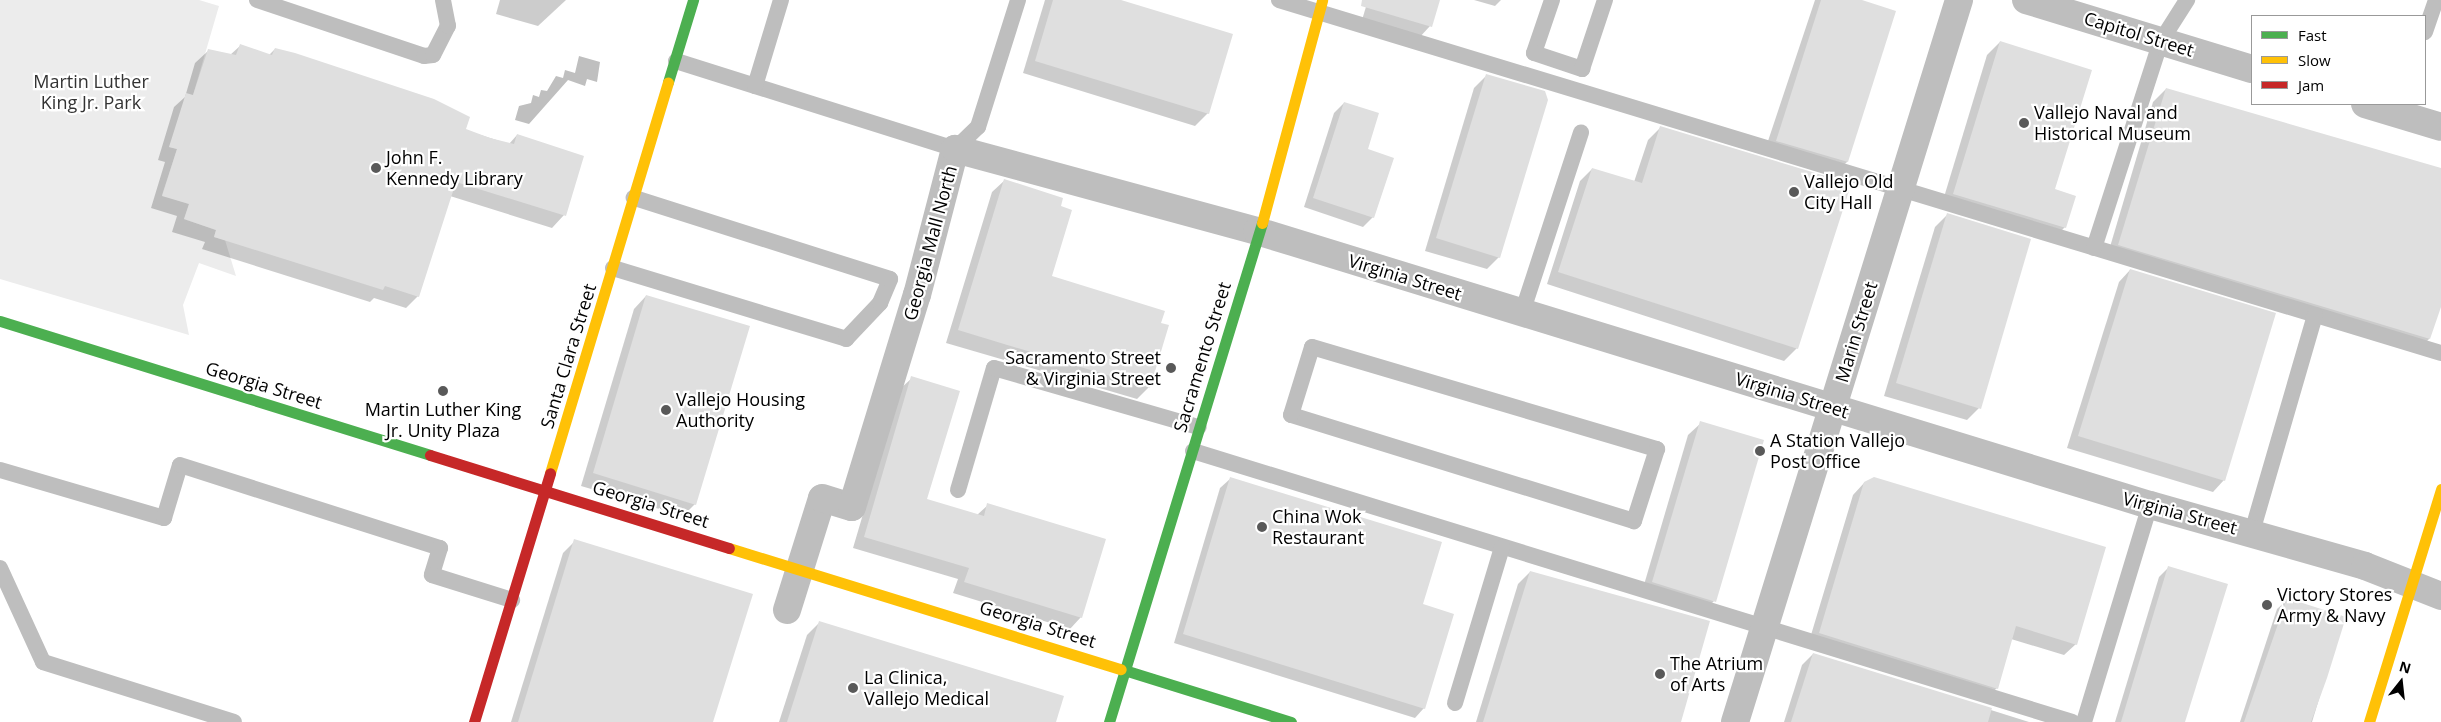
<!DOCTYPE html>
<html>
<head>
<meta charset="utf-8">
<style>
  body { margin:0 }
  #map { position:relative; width:2441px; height:722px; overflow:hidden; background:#fff; font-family:"Open Sans",sans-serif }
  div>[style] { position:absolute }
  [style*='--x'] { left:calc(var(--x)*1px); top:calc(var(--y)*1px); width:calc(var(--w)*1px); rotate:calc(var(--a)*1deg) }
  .green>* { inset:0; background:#ececec }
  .water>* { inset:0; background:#bfbfbf }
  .shadow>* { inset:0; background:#0003 }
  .building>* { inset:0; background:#dfdfdf }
  .lane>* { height:16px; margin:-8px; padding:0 8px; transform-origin:8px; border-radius:8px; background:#bebebe }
  .street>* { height:28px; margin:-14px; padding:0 14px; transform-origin:14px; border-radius:14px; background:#bebebe }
  .fast>* { height:11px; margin:-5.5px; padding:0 5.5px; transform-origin:5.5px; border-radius:5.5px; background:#4caf50 }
  .slow>* { height:11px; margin:-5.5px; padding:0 5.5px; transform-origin:5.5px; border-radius:5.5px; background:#ffc107 }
  .jam>* { height:11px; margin:-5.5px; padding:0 5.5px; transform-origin:5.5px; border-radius:5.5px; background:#c62828 }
  .dots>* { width:14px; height:14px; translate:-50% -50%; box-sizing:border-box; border:2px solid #fff; border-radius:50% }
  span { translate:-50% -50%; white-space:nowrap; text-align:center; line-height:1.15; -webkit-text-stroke:4.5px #fff; paint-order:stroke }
  .street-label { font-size:18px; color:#000 }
  .park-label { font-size:18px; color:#333 }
  .poi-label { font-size:18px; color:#000 }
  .left { translate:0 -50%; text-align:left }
  .right { translate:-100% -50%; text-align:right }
  .legend { position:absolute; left:2251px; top:15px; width:175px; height:90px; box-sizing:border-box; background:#fff; border:1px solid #999; margin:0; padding:6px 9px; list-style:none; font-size:15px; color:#000 }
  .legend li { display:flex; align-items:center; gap:10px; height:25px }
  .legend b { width:25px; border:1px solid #999 }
  .north { position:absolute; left:2376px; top:657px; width:50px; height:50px; -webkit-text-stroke:4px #fff; paint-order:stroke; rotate:16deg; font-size:14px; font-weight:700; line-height:20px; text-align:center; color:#000 }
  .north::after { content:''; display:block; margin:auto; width:18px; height:22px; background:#000; clip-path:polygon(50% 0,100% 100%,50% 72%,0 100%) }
</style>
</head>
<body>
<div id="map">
  <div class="green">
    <i style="clip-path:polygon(0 0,199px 0,219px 6px,193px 95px,169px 147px,177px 149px,162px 195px,189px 204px,184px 219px,216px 230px,214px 237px,225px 240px,236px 276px,199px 263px,183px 305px,189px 335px,0 279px)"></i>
  </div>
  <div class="water">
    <i style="clip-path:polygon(579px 56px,600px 62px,597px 82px,587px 79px,585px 86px,568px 80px,529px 124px,515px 120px,519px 106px,531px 103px,533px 95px,539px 97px,541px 90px,547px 91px,556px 76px,563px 78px,565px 70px,575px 73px)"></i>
  </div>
  <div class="shadow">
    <i style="clip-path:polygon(500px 0,566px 0,538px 26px,496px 14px)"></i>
    <i style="clip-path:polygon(1045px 0,1116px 0,1208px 113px,1195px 126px,1023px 73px)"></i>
    <i style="clip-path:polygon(1368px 0,1438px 0,1430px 26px,1419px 38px,1362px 20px)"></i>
    <i style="clip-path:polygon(1474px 0,1501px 0,1495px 6px)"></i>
    <i style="clip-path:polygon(1815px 0,1858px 0,1895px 12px,1847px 162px,1834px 174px,1764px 153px)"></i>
    <i style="clip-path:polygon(2000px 42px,2065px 227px,2052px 240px,1941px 207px,1987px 55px)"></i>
    <i style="clip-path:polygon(240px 46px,269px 55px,275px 49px,465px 130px,509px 144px,517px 135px,564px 215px,552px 228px,450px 196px,418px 296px,406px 308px,374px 298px,370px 302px,202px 249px,205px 242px,172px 232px,177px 216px,151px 208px,165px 162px,158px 160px,174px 107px,185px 97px,195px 63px,208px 51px,230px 55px)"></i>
    <i style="clip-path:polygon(1487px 75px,1499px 257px,1487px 269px,1425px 251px,1474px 88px)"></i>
    <i style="clip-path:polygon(2166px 89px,2441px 169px,2441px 303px,2429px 339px,2417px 351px,2107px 257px,2153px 102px)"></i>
    <i style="clip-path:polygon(1344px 103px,1366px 150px,1373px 217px,1363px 227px,1304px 207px,1334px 113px)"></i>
    <i style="clip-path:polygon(1660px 128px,1797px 348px,1784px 361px,1547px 284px,1580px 181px,1592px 169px,1634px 182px,1648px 140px)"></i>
    <i style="clip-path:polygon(1005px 180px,1050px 277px,1149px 387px,1137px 399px,946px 343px,992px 192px)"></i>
    <i style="clip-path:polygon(1947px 215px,1979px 408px,1967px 420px,1884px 396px,1935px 227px)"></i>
    <i style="clip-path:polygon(2130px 270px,2224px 480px,2213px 492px,2067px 448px,2119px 282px)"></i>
    <i style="clip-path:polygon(646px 296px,695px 504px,683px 516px,581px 486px,634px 309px)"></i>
    <i style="clip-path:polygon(912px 378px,926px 500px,977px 515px,988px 505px,1081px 617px,1070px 629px,953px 593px,958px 579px,853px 548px,900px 389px)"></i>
    <i style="clip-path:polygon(1701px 423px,1714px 601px,1702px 613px,1641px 595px,1688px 435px)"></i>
    <i style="clip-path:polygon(1230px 479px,1421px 605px,1424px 708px,1415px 718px,1174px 643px,1220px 488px)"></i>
    <i style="clip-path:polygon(1864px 483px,2076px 644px,2064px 655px,2011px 639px,1997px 688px,1985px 699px,1808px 645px,1853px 495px)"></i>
    <i style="clip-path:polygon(575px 541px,712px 722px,511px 722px,563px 553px)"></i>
    <i style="clip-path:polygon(2168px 568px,2184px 722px,2115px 722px,2159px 577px)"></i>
    <i style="clip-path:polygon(1530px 572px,1678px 722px,1476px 722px,1518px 584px)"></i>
    <i style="clip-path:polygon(2287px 600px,2344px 617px,2312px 722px,2240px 722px,2277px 609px)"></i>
    <i style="clip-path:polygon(820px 622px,1055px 722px,779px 722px,807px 635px)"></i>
    <i style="clip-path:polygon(1813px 654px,2029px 722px,1784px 722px,1802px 665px)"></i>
  </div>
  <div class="building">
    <i style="clip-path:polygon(1053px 0,1121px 0,1233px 34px,1209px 114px,1035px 61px)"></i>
    <i style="clip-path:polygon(1362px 0,1440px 0,1432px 27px,1361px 6px)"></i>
    <i style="clip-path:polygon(1821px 0,1862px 0,1896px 11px,1848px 162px,1776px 141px)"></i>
    <i style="clip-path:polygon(2000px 41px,2092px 70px,2055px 189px,2076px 196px,2066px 228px,1953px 194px)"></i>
    <i style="clip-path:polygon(240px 44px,272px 55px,275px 48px,295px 53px,434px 99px,470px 117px,466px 129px,490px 138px,514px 144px,517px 134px,584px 156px,566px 216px,456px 182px,419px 297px,385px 286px,383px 290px,214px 237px,216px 230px,184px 219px,189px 204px,162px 196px,177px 149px,169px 147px,186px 93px,193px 95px,208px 49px,236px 55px)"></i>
    <i style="clip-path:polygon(1486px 74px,1545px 91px,1548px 100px,1500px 258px,1436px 238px)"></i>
    <i style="clip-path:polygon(2166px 88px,2441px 168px,2441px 307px,2430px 339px,2118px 245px)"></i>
    <i style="clip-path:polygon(1344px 102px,1379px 113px,1368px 149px,1394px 158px,1374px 218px,1313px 198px)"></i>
    <i style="clip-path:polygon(1660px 126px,1842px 181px,1840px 188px,1849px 191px,1798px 349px,1558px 272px,1592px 168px,1642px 183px)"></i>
    <i style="clip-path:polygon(1004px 179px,1063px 198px,1061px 206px,1072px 210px,1052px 276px,1165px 311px,1161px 323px,1169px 325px,1150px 388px,958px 330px)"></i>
    <i style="clip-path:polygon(1947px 213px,2031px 239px,1981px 409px,1896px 383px)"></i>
    <i style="clip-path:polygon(2130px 269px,2276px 313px,2225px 481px,2078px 436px)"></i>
    <i style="clip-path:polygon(646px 295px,750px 326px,696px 505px,593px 473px)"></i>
    <i style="clip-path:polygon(911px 376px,960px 391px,927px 499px,984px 516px,987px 503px,1106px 539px,1082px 618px,964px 582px,969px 568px,864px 537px)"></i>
    <i style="clip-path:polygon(1700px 421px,1764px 440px,1716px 602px,1652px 582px)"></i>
    <i style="clip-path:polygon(1230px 477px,1442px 542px,1423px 604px,1454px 614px,1425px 709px,1183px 634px)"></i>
    <i style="clip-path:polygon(1874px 477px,2106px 547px,2077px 645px,2016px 626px,1998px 689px,1819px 633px,1864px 482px)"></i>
    <i style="clip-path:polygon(574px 539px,753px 594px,713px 722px,518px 722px)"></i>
    <i style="clip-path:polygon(2168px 566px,2228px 584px,2185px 722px,2121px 722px)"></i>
    <i style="clip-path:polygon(1530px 571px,1710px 621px,1681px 722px,1483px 722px)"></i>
    <i style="clip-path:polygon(2287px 598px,2346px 617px,2327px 678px,2311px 722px,2244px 722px)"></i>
    <i style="clip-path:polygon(819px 621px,1064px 696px,1056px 722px,787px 722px)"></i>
    <i style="clip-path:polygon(1813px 653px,1992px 708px,1988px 722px,1791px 722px)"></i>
  </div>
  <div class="lane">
    <i style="--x:257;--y:0;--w:176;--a:18.5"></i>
    <i style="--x:424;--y:56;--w:9;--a:-6"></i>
    <i style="--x:433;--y:55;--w:33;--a:-63"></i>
    <i style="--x:448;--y:26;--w:26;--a:-101"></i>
    <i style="--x:1279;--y:0;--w:1214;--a:16.9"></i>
    <i style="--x:1552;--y:0;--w:56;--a:108.8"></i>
    <i style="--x:1534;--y:53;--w:51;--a:18.4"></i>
    <i style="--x:1582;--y:69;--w:73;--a:-71.6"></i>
    <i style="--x:2425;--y:32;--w:34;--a:-71"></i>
    <i style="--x:676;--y:61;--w:293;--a:17.5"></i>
    <i style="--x:955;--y:149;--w:32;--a:-44"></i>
    <i style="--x:978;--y:127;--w:133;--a:-72.5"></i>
    <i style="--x:755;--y:86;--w:90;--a:-73.2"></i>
    <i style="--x:2094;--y:248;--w:218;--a:-72.1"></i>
    <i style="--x:2161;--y:41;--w:49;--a:-57.6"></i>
    <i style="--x:613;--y:268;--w:244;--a:16.9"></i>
    <i style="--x:846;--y:339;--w:50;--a:-46.6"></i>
    <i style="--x:880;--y:303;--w:26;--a:-67"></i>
    <i style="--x:890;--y:279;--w:269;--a:-162.4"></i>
    <i style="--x:1522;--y:313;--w:190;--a:-71.9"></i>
    <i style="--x:1312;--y:347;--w:360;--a:16.5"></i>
    <i style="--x:1657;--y:449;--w:76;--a:107.7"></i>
    <i style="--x:1634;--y:521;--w:359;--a:-162.8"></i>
    <i style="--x:1291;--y:415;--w:71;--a:-72.8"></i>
    <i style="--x:1193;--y:451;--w:920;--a:17.13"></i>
    <i style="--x:0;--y:470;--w:171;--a:16.3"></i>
    <i style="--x:164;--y:518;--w:55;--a:-73.2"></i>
    <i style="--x:180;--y:465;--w:273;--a:17.7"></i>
    <i style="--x:440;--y:548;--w:28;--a:107"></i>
    <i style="--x:432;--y:575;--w:84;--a:17.4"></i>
    <i style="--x:958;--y:490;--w:127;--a:-73.6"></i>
    <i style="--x:994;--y:368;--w:213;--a:16.1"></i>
    <i style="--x:2252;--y:532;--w:226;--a:-73.8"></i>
    <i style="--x:0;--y:568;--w:103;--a:65.4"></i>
    <i style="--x:43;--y:662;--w:200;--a:17.4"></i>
    <i style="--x:1455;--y:703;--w:163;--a:-73.2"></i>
    <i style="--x:2084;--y:722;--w:227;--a:-73.1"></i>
  </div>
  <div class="street">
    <i style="--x:2026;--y:0;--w:236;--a:17"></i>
    <i style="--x:2365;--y:104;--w:79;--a:16.8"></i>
    <i style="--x:787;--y:610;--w:117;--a:-72.6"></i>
    <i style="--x:822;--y:498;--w:31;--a:17"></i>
    <i style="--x:852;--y:507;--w:222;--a:-73"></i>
    <i style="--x:917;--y:295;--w:151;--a:-75.4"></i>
    <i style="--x:955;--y:149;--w:313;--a:15.2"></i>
    <i style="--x:1257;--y:231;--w:934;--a:17.06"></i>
    <i style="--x:2150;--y:505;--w:223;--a:15.8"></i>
    <i style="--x:2365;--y:566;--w:82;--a:21.5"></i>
    <i style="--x:1735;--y:722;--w:756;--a:-72.76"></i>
  </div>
  <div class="fast">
    <i style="--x:668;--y:82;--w:86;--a:-73"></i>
    <i style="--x:0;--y:321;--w:450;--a:17.3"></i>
    <i style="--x:1121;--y:669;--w:178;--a:17.3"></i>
    <i style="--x:1109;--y:722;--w:522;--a:-72.95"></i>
  </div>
  <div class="slow">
    <i style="--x:1262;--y:223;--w:231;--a:-74.9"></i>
    <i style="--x:550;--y:473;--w:408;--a:-73.2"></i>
    <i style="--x:729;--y:548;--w:410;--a:17.2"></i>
    <i style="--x:2369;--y:722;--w:244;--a:-72.8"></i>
  </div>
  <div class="jam">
    <i style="--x:430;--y:455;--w:313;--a:17.3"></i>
    <i style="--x:474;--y:722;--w:260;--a:-73"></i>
  </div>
  <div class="dots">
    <i style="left:2024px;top:123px;background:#595959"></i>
    <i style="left:376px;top:168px;background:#595959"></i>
    <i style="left:1794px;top:192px;background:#595959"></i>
    <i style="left:1171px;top:368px;background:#595959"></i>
    <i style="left:443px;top:391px;background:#595959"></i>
    <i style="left:666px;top:410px;background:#595959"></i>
    <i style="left:1760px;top:451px;background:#595959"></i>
    <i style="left:1262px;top:527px;background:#595959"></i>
    <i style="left:2267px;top:605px;background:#595959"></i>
    <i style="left:1660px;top:674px;background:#595959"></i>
    <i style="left:853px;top:688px;background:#595959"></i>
  </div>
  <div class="street-label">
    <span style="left:2139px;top:34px;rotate:17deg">Capitol Street</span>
    <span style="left:930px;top:243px;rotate:-75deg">Georgia Mall North</span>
    <span style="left:1405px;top:277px;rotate:17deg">Virginia Street</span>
    <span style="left:1856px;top:332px;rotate:-73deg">Marin Street</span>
    <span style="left:568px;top:356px;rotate:-73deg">Santa Clara Street</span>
    <span style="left:1202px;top:357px;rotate:-73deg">Sacramento Street</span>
    <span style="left:264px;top:385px;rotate:17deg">Georgia Street</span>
    <span style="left:1792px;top:395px;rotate:17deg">Virginia Street</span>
    <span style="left:651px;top:504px;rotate:17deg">Georgia Street</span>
    <span style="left:2180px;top:513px;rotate:15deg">Virginia Street</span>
    <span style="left:1038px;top:624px;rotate:17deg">Georgia Street</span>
  </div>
  <div class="park-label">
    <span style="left:91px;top:92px">Martin Luther<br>King Jr. Park</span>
  </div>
  <div class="poi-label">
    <span class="left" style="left:2034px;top:123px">Vallejo Naval and<br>Historical Museum</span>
    <span class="left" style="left:386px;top:168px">John F.<br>Kennedy Library</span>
    <span class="left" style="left:1804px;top:192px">Vallejo Old<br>City Hall</span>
    <span class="right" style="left:1161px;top:368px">Sacramento Street<br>&amp; Virginia Street</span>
    <span class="left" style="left:676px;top:410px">Vallejo Housing<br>Authority</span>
    <span style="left:443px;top:420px">Martin Luther King<br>Jr. Unity Plaza</span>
    <span class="left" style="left:1770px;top:451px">A Station Vallejo<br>Post Office</span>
    <span class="left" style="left:1272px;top:527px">China Wok<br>Restaurant</span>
    <span class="left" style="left:2277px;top:605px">Victory Stores<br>Army &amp; Navy</span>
    <span class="left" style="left:1670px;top:674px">The Atrium<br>of Arts</span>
    <span class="left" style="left:864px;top:688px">La Clinica,<br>Vallejo Medical</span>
  </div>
  <ul class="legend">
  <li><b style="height:6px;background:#4caf50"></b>Fast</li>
  <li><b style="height:6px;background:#ffc107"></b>Slow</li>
  <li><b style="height:6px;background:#c62828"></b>Jam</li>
  </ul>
  <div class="north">N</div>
</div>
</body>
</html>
